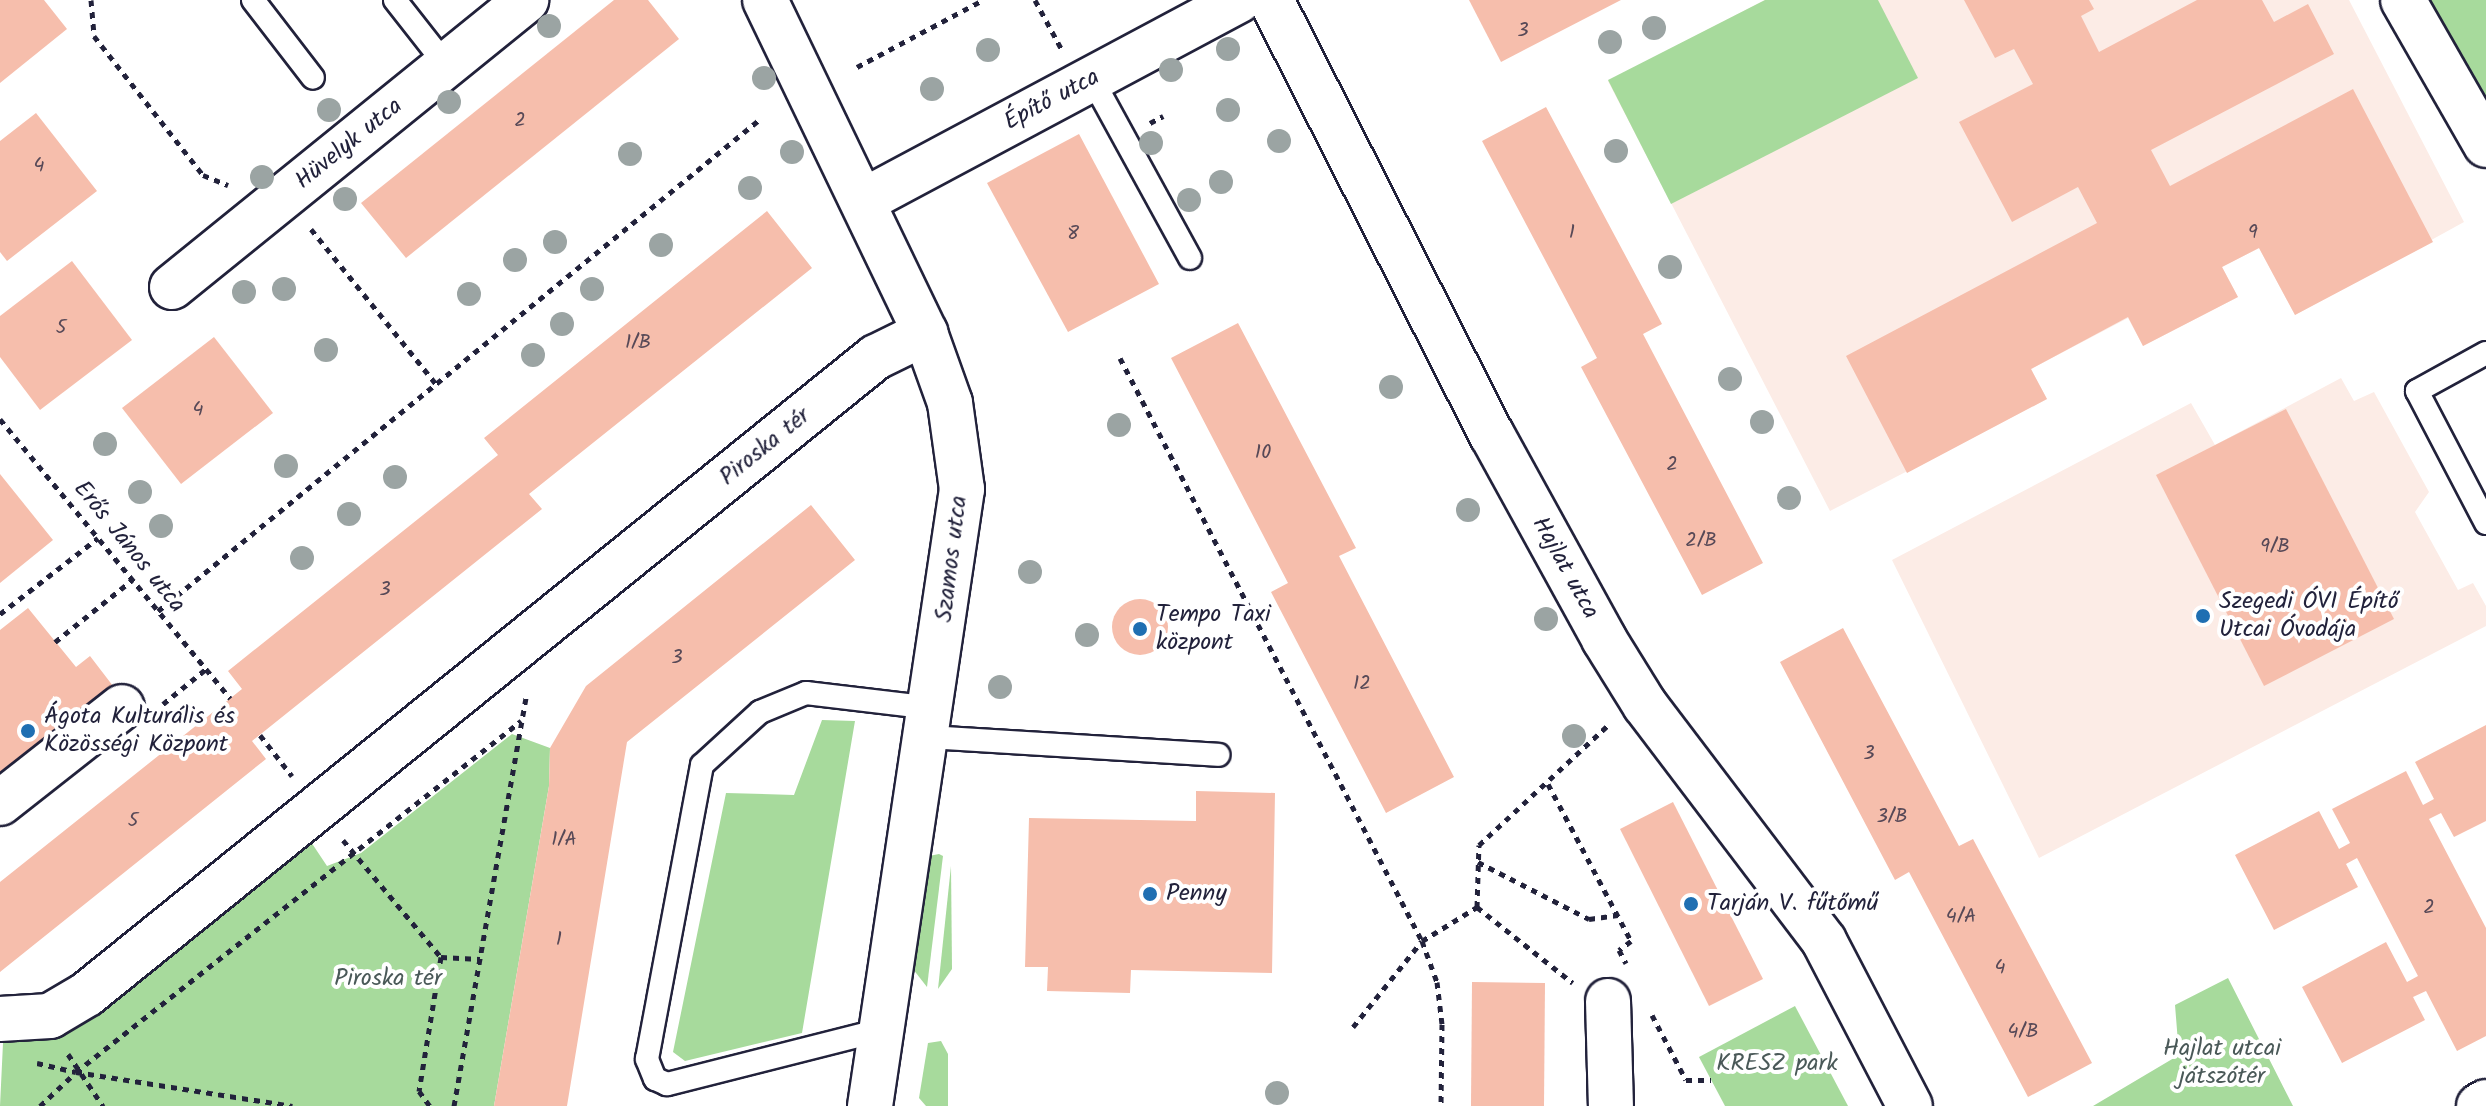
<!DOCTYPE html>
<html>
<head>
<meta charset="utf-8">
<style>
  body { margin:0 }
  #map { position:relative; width:2486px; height:1106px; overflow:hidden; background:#fff; font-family:Kalam,sans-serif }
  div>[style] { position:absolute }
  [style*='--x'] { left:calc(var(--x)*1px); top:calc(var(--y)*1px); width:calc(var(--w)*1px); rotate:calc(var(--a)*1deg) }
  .built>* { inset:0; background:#fcece6 }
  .green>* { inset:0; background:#a7da9c }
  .building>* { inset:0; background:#f6beac }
  .round { border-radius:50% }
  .path>* { height:5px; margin-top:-2.5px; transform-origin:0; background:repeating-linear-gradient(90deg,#22223b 0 6px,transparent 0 12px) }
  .roads { filter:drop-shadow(2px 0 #22223b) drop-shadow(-2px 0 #22223b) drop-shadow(0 2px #22223b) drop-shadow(0 -2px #22223b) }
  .service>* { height:22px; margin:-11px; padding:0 11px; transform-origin:11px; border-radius:11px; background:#fff }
  .minor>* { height:44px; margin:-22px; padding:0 22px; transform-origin:22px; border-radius:22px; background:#fff }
  .trees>* { width:24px; height:24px; margin:-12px; border-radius:50%; background:#9ba4a3 }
  .dots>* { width:22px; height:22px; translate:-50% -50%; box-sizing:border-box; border:4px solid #fff; border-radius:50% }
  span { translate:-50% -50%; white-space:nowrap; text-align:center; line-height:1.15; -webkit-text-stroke:8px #fff; paint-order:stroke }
  .number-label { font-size:20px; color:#574957 }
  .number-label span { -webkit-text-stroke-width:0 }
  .street-label { font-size:24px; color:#22223b }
  .poi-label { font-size:24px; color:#22223b }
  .left { translate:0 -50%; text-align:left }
  .park-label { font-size:24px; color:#4a5958 }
</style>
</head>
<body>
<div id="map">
  <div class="built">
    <i style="clip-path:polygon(1765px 0,2349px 0,2464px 222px,2295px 315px,2259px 248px,2222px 267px,2238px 297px,2143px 346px,2128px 318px,2031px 369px,2047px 399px,1830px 511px,1608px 81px)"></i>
    <i style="clip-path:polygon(2341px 378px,2354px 401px,2374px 392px,2429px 492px,2415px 512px,2458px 590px,2473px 583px,2486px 606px,2486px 626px,2039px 858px,1892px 560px,2191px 403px,2215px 445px)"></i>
  </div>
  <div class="green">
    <i style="clip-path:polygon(1765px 0,1878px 0,1918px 78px,1671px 204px,1608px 80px)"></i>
    <i style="clip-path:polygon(2425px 0,2486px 0,2486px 108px)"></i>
    <i style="clip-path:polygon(822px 720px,855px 721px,802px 1033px,685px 1061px,673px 1052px,726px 793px,794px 795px)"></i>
    <i style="clip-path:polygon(512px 734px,550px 748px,549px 786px,494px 1106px,0 1106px,3px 1043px,74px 1023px,305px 833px,327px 866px,361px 853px)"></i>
    <i style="clip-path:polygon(939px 854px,943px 856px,927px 987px,909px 964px,929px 856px)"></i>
    <i style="clip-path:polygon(951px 866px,952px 969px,938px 989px)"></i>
    <i style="clip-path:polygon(2228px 978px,2293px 1106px,2093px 1106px,2179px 1055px,2175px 1005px)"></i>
    <i style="clip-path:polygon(1795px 1006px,1848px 1106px,1725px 1106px,1699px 1057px)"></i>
    <i style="clip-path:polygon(941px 1041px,948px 1054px,948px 1106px,926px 1106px,919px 1098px,928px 1043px)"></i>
  </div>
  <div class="building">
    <i style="clip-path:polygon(0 0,44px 0,67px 29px,0 83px)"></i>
    <i style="clip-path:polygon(614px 0,648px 0,679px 39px,406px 258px,361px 203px)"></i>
    <i style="clip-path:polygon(1469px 0,1621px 0,1501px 62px)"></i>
    <i style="clip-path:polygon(1964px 0,2089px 0,2094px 9px,2081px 16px,2099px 52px,2197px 0,2262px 0,2274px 22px,2308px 4px,2334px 54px,2151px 150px,2170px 186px,2353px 89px,2433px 242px,2295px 315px,2259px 248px,2222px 267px,2238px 297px,2143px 346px,2128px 317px,2031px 369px,2047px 399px,1907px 473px,1846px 356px,2097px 223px,2078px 187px,2012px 222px,1959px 122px,2033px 84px,2014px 49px,1995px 58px)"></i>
    <i style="clip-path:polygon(1546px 107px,1662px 324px,1643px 334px,1763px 563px,1702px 595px,1581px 367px,1597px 358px,1482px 141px)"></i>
    <i style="clip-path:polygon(36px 113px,97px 191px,7px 261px,0 252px,0 141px)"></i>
    <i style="clip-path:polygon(1079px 134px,1159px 284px,1068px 332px,987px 183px)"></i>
    <i style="clip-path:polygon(767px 211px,812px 268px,529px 494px,542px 509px,252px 741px,266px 759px,0 972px,0 882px,242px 689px,228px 671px,498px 455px,484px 438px)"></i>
    <i style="clip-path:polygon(72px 261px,132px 340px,40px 410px,0 357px,0 316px)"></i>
    <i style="clip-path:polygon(1238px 323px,1356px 548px,1339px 556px,1454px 777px,1386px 813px,1271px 592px,1288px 583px,1171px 358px)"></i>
    <i style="clip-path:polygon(214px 337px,273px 413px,181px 484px,122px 408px)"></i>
    <i style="clip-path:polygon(2286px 409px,2394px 619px,2264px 686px,2156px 475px)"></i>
    <i style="clip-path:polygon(0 474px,53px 540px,0 583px)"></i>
    <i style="clip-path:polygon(811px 505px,855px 560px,627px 742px,567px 1106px,494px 1106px,549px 786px,550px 748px,586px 686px)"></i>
    <i class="round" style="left:1112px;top:599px;width:56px;height:56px"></i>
    <i style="clip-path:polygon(28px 608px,76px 667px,90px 656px,113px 686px,0 776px,0 630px)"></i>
    <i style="clip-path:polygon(1843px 628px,1959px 846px,1973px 839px,2092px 1063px,2028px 1097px,1909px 872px,1895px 880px,1780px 662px)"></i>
    <i style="clip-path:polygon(2486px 725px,2486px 821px,2454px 837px,2441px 813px,2429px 819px,2486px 928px,2486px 1036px,2457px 1051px,2426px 991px,2413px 997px,2425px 1020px,2342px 1063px,2302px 987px,2386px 942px,2407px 982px,2418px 976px,2357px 858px,2346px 864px,2358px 887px,2274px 930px,2235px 855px,2319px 811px,2339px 849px,2350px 843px,2332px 809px,2406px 771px,2423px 805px,2434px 799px,2415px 762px)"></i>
    <i style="clip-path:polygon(1196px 791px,1275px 793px,1272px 973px,1131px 970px,1130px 993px,1047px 991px,1048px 967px,1025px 967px,1029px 818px,1196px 821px)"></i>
    <i style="clip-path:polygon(1673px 802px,1763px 979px,1709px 1006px,1620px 829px)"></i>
    <i style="clip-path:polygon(1472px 982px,1545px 983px,1544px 1106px,1471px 1106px)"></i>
  </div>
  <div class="path">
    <i style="--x:91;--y:0;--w:36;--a:85"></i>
    <i style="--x:94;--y:36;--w:177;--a:51.9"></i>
    <i style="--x:203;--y:175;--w:27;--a:22"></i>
    <i style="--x:1035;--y:0;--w:55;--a:61.6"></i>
    <i style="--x:857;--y:67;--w:143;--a:-28"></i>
    <i style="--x:1150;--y:123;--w:15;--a:-28"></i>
    <i style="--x:311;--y:229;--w:199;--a:51.1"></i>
    <i style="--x:1120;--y:358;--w:657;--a:62.62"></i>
    <i style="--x:1422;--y:941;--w:44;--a:69.9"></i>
    <i style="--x:1437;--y:982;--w:42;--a:83.2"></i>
    <i style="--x:1442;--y:1024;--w:82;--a:90.7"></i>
    <i style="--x:0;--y:419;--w:362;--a:50.5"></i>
    <i style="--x:158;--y:611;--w:776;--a:-39.25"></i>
    <i style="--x:0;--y:614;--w:124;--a:-37.8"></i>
    <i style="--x:55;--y:642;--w:99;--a:-38.8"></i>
    <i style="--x:163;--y:704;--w:55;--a:-39.1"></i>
    <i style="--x:260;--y:735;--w:52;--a:52"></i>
    <i style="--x:1548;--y:784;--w:178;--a:62.1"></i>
    <i style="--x:1631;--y:941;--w:15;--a:143"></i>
    <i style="--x:1619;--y:950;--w:15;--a:62"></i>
    <i style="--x:343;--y:840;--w:153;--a:50.1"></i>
    <i style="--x:441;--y:957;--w:136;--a:99.3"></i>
    <i style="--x:419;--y:1091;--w:19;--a:54"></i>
    <i style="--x:1478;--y:862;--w:125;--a:27.2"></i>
    <i style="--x:1589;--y:919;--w:29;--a:-8"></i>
    <i style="--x:1477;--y:907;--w:122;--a:38.4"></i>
    <i style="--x:441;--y:957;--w:39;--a:3"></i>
    <i style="--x:1652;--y:1015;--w:73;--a:62.4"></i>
    <i style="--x:1686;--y:1080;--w:25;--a:0"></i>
    <i style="--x:1353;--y:1027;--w:110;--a:-51.3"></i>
    <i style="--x:1422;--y:941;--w:65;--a:-31.7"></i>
    <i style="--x:1477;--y:907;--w:62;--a:-88.2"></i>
    <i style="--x:1479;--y:845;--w:178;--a:-42.9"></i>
    <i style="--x:68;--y:1054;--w:63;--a:56.1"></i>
    <i style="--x:37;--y:1063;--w:40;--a:13"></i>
    <i style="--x:76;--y:1072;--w:567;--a:-38.27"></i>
    <i style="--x:76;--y:1072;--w:219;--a:8.9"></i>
    <i style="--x:40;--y:1106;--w:48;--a:-43.3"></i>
    <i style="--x:454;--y:1106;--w:415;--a:-80"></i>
  </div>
  <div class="roads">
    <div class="service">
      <i style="--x:253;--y:0;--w:98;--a:52.4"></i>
      <i style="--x:395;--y:0;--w:83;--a:51.9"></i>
      <i style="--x:1092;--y:79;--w:204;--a:61.3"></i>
      <i style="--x:2486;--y:353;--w:79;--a:151.2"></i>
      <i style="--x:2417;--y:391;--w:149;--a:62.4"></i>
      <i style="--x:927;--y:737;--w:292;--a:3.5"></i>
      <i style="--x:881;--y:1030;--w:221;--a:165.8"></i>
      <i style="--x:667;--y:1084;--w:13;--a:-157"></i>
      <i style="--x:655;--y:1079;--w:22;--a:-112"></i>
      <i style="--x:647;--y:1059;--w:299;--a:-79.4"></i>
      <i style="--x:702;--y:765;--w:79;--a:-42.4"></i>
      <i style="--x:760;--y:712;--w:50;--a:-22.4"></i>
      <i style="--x:806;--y:693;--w:127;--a:6.8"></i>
    </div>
    <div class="minor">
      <i style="--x:765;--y:0;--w:369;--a:64.3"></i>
      <i style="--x:925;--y:333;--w:74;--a:70.3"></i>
      <i style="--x:950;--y:403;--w:87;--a:82.1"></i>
      <i style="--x:962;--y:489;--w:624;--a:98.48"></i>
      <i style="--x:1271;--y:0;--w:488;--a:63.1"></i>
      <i style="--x:1492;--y:435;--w:233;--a:61.2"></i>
      <i style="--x:1604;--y:639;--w:78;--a:58.2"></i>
      <i style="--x:1645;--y:705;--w:296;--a:52.8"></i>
      <i style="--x:1824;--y:941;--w:186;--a:62.5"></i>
      <i style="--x:2403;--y:0;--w:167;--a:60.2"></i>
      <i style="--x:865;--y:200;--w:424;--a:-28.1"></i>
      <i style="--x:172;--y:287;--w:456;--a:-39"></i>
      <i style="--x:0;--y:803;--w:155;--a:-38.2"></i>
      <i style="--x:1608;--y:1001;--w:105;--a:88.4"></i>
      <i style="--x:0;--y:1019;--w:50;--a:-3.4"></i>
      <i style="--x:50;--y:1016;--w:43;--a:-30.7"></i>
      <i style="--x:87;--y:994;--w:1014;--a:-38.92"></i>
      <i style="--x:876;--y:357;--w:55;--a:-26.1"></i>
      <i style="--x:2479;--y:1106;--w:8;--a:-30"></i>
    </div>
  </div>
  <div class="trees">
    <i style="left:549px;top:26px"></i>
    <i style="left:1654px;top:28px"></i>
    <i style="left:1610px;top:42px"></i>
    <i style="left:1228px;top:49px"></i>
    <i style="left:988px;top:50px"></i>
    <i style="left:1171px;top:70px"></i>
    <i style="left:764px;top:78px"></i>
    <i style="left:932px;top:89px"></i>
    <i style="left:449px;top:102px"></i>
    <i style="left:329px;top:110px"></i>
    <i style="left:1228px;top:110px"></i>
    <i style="left:1279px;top:141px"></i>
    <i style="left:1151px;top:143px"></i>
    <i style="left:1616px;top:151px"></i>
    <i style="left:792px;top:152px"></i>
    <i style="left:630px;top:154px"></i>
    <i style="left:262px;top:177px"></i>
    <i style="left:1221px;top:182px"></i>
    <i style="left:750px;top:188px"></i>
    <i style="left:345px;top:199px"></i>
    <i style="left:1189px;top:200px"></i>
    <i style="left:555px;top:242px"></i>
    <i style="left:661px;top:245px"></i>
    <i style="left:515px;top:260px"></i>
    <i style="left:1670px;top:267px"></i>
    <i style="left:284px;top:289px"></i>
    <i style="left:592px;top:289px"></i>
    <i style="left:244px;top:292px"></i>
    <i style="left:469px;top:294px"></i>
    <i style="left:562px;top:324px"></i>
    <i style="left:326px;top:350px"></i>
    <i style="left:533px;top:355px"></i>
    <i style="left:1730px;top:379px"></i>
    <i style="left:1391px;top:387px"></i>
    <i style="left:1762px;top:422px"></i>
    <i style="left:1119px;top:425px"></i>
    <i style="left:105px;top:444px"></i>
    <i style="left:286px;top:466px"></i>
    <i style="left:395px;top:477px"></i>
    <i style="left:140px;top:492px"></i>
    <i style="left:1789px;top:498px"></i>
    <i style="left:1468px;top:510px"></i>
    <i style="left:349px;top:514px"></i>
    <i style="left:161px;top:526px"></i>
    <i style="left:302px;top:558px"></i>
    <i style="left:1030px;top:572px"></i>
    <i style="left:1546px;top:619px"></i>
    <i style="left:1087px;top:635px"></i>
    <i style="left:1000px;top:687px"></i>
    <i style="left:1574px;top:736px"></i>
    <i style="left:1277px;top:1093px"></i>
  </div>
  <div class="dots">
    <i style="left:2203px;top:616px;background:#1f6fb2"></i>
    <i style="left:1140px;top:629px;background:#1f6fb2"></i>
    <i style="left:28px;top:731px;background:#1f6fb2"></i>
    <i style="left:1150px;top:894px;background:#1f6fb2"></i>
    <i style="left:1691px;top:904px;background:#1f6fb2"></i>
  </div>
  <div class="number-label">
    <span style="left:1523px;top:31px">3</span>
    <span style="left:520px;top:121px">2</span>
    <span style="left:39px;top:166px">4</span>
    <span style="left:1572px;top:233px">1</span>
    <span style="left:2253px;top:233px">9</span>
    <span style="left:1073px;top:234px">8</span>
    <span style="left:61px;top:328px">5</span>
    <span style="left:638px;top:343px">1/B</span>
    <span style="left:198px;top:410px">4</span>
    <span style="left:1263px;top:453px">10</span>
    <span style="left:1672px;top:465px">2</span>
    <span style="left:1701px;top:541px">2/B</span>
    <span style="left:2275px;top:547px">9/B</span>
    <span style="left:385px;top:590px">3</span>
    <span style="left:677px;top:658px">3</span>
    <span style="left:1362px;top:684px">12</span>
    <span style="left:1869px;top:754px">3</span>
    <span style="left:1892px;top:817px">3/B</span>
    <span style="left:133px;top:821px">5</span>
    <span style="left:564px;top:840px">1/A</span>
    <span style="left:2429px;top:908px">2</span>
    <span style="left:1961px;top:917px">4/A</span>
    <span style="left:559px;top:940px">1</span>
    <span style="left:2000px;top:968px">4</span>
    <span style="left:2023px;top:1032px">4/B</span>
  </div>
  <div class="street-label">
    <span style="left:1052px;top:100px;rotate:-28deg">Építő utca</span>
    <span style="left:349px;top:144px;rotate:-39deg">Hüvelyk utca</span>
    <span style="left:765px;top:447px;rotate:-39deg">Piroska tér</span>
    <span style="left:129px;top:547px;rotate:51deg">Erős János utca</span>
    <span style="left:952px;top:559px;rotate:-83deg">Szamos utca</span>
    <span style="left:1565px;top:568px;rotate:61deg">Hajlat utca</span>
  </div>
  <div class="poi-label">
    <span class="left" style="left:2219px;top:616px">Szegedi ÓVI Építő<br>Utcai Óvodája</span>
    <span class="left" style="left:1156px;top:629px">Tempo Taxi<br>központ</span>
    <span class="left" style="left:44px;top:731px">Ágota Kulturális és<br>Közösségi Központ</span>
    <span class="left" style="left:1166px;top:894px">Penny</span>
    <span class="left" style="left:1707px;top:904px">Tarján V. fűtőmű</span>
  </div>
  <div class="park-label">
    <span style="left:388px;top:979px">Piroska tér</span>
    <span style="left:2222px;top:1063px">Hajlat utcai<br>játszótér</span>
    <span style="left:1777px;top:1064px">KRESZ park</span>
  </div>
</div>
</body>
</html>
